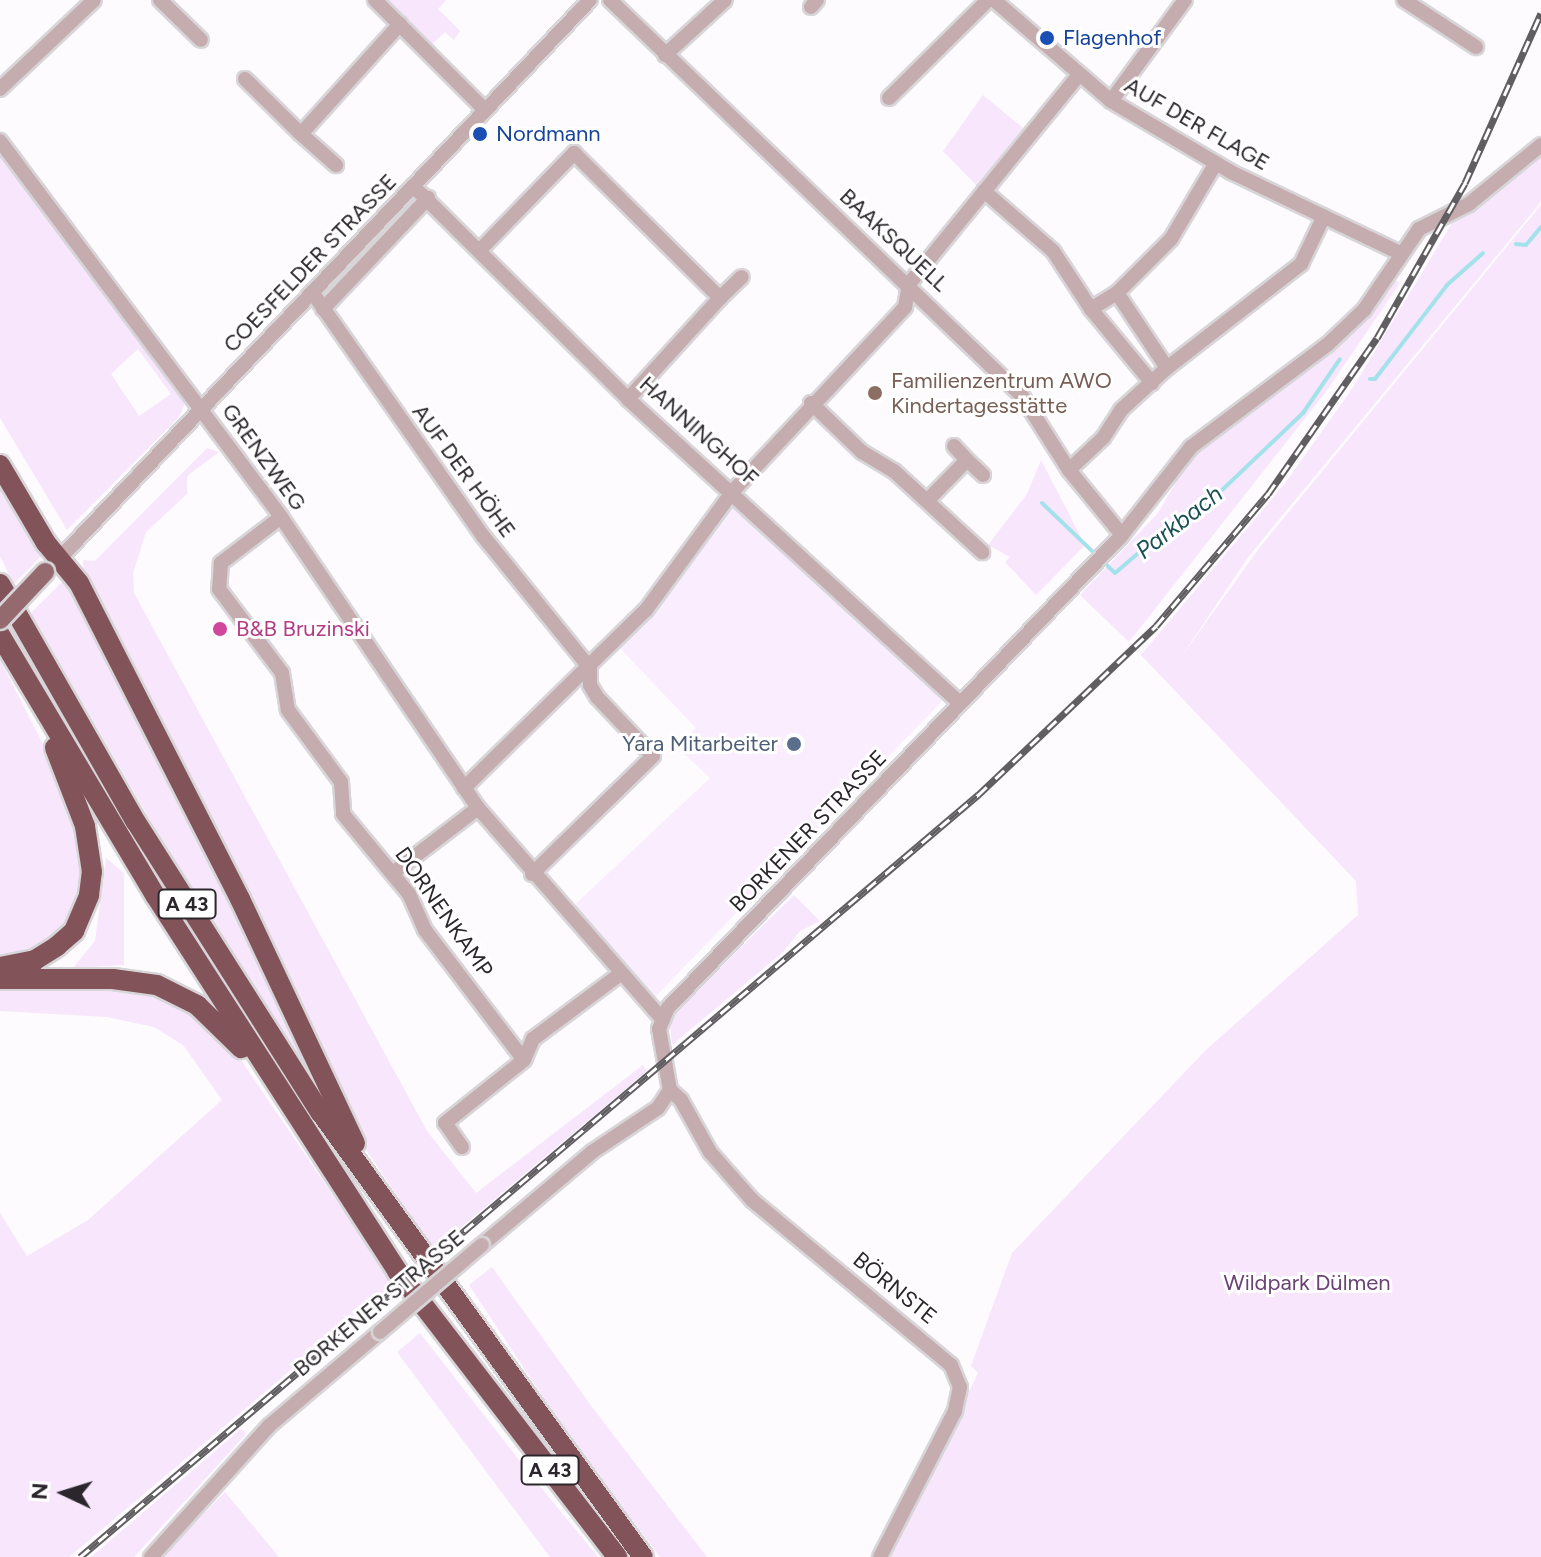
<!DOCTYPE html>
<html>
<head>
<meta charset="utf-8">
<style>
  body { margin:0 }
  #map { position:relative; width:1541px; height:1557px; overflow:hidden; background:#fdfbfe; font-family:Figtree,sans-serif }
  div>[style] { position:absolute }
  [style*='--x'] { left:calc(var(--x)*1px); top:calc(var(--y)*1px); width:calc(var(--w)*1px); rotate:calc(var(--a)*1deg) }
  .built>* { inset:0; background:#faedfe }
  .green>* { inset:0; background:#f7e6fc }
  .stream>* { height:4px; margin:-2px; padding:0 2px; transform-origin:2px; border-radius:2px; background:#a4e2eb }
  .roads { filter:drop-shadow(2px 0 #d7d5d8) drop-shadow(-2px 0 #d7d5d8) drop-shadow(0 2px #d7d5d8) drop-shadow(0 -2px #d7d5d8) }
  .minor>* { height:14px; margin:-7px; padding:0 7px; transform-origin:7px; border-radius:7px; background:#c5acaf }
  .highway>* { height:20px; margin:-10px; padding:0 10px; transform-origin:10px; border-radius:10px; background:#825359 }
  .rail>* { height:7px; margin-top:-3.5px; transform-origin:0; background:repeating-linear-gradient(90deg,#fff 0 12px,#615e62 0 24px); box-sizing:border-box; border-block:2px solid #615e62 }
  .bridges { filter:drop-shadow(2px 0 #d7d5d8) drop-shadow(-2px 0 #d7d5d8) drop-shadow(0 2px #d7d5d8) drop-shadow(0 -2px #d7d5d8) }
  .minor-bridge>* { height:14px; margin:-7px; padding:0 7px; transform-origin:7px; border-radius:7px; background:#c5acaf }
  .major-bridge>* { height:18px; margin:-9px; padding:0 9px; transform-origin:9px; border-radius:9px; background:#946a6f }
  .dots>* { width:22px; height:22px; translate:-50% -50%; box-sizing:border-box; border:4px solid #fff; border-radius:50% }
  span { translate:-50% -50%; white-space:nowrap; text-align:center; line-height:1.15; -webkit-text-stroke:6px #fff; paint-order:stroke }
  .shield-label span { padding:2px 6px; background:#fff; border:2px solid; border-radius:6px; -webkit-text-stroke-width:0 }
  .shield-label { font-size:20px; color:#2a262b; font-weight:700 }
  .transit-label { font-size:22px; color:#164399 }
  .left { translate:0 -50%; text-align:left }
  .street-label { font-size:22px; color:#2a262b }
  .education-label { font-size:22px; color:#785e54 }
  .hotel-label { font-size:22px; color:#b23c85 }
  .service-label { font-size:22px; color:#4e5e75 }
  .right { translate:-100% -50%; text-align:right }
  .park-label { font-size:22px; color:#6a4275 }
  .water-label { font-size:24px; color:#1a4f56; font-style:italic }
  .north { position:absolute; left:24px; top:1453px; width:80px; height:80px; -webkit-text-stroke:6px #fff; paint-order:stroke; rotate:274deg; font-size:22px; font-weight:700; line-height:32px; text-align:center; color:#2a262b }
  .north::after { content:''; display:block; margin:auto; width:28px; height:36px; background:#2a262b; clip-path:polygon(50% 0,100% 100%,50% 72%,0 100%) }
</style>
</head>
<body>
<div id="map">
  <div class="built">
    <i style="clip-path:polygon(731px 498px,945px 698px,652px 1000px,568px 911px,710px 778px,678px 748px,696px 728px,616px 644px)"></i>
  </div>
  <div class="green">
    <i style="clip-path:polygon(383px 0,446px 0,438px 9px,460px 31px,454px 40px,445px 32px,431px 45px)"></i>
    <i style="clip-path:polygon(983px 95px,1023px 128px,977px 186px,943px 151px)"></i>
    <i style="clip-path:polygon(evenodd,0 141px,185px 387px,178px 392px,185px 403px,179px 417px,67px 530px,0 418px,0 141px,138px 349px,171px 394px,139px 416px,111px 374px,138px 349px)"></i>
    <i style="clip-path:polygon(1541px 151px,1541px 202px,1249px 556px,1179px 660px,1260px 547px,1541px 205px,1541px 1557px,888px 1557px,978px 1373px,971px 1366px,1012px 1253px,1207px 1049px,1358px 915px,1356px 881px,1141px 655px,1286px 482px,1352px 389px,1455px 218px)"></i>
    <i style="clip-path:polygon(1394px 279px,1400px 283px,1328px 389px,1129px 642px,1080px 595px,1158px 513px,1183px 470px,1210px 440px,1369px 318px)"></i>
    <i style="clip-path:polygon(207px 448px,219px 452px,187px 476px,187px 494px,146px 532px,133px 573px,134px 593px,427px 1131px,476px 1193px,643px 1065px,647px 1071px,434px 1250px,362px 1144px,84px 579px,83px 560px,95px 561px)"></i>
    <i style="clip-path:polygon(1041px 460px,1085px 545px,1036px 595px,1005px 562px,1010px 557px,988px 545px,1027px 494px)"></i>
    <i style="clip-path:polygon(0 480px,42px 555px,14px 584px,0 556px)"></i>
    <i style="clip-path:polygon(65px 579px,262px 954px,313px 1078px,157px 832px,31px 613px)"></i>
    <i style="clip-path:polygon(0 660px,65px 787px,87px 860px,75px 918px,51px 944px,0 962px)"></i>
    <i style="clip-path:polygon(106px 858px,124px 873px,124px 965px,73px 968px,95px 941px)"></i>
    <i style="clip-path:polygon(794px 895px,820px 921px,800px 931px,783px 952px,672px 1045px,670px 1026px,679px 1008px)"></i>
    <i style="clip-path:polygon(0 984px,157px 992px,193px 1009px,228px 1041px,393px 1284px,69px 1557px,0 1557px,0 1213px,27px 1256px,88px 1220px,222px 1100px,183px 1045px,154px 1027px,107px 1017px,0 1011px)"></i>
    <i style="clip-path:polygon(492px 1267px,592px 1407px,707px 1557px,660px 1557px,568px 1435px,469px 1285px)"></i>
    <i style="clip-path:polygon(420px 1333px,529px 1473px,598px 1557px,550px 1557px,397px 1352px)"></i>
    <i style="clip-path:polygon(241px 1429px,246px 1434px,134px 1557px,91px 1557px)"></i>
    <i style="clip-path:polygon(225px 1492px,279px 1557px,162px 1557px,171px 1547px)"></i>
  </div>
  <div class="stream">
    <i style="--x:1516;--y:244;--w:10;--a:6"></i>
    <i style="--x:1526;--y:245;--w:23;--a:-50"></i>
    <i style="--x:1370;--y:379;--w:5;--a:0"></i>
    <i style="--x:1375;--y:379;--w:118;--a:-52.5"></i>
    <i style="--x:1447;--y:285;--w:48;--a:-41.6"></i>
    <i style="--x:1042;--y:503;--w:101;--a:43.8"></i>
    <i style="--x:1115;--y:573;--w:54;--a:-40.5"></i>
    <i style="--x:1156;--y:538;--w:50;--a:-31.2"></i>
    <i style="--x:1199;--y:512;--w:144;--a:-43.6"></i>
    <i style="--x:1303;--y:413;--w:65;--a:-55.6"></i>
  </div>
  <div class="roads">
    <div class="minor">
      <i style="--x:160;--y:0;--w:57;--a:44.3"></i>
      <i style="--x:375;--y:0;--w:156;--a:45"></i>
      <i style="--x:610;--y:0;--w:571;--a:43.87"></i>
      <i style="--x:1022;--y:396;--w:88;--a:57.6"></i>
      <i style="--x:1069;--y:470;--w:84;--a:50.8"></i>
      <i style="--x:994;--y:0;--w:155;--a:40.8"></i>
      <i style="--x:1111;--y:101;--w:139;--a:30.6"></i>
      <i style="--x:1231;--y:172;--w:187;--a:25.6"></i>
      <i style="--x:1404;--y:0;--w:86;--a:33.1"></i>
      <i style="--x:811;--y:7;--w:9;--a:-49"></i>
      <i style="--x:665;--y:55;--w:81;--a:-42.5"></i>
      <i style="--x:245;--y:79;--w:78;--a:44.5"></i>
      <i style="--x:301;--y:134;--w:148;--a:-48"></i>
      <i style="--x:0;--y:89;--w:129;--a:-43.4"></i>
      <i style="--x:889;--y:98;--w:139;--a:-44.7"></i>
      <i style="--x:1111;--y:101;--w:125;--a:-53.8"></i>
      <i style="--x:301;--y:134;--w:47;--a:41.5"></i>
      <i style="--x:0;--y:141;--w:469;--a:53.2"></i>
      <i style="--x:281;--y:517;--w:351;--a:55.9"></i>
      <i style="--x:478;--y:808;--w:280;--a:48.9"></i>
      <i style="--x:413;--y:186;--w:303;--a:44.7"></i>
      <i style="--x:628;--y:399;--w:450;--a:42.5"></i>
      <i style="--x:984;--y:191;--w:91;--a:41"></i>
      <i style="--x:1053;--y:251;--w:69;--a:56.8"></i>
      <i style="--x:1091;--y:309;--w:96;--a:50.5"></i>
      <i style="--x:481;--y:249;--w:134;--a:-45.9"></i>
      <i style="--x:574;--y:153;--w:206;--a:44.8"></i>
      <i style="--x:720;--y:298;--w:137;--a:132.3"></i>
      <i style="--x:312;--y:292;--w:298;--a:55"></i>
      <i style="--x:483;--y:536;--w:170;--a:51"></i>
      <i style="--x:590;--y:668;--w:17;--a:90"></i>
      <i style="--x:590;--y:685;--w:14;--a:60"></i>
      <i style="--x:597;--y:697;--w:81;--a:46.5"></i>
      <i style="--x:653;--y:756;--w:169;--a:135.7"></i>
      <i style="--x:1117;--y:293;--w:90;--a:56.3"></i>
      <i style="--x:720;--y:298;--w:30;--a:-44"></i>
      <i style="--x:323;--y:309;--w:153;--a:-46.6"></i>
      <i style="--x:1091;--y:309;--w:31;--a:-32"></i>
      <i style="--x:1117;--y:293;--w:76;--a:-45"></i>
      <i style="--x:1171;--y:239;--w:88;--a:-59.4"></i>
      <i style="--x:811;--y:403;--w:71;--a:43.9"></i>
      <i style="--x:862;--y:452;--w:37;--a:31"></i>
      <i style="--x:894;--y:471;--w:120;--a:42.6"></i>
      <i style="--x:967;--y:460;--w:22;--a:43"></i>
      <i style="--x:1069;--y:470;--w:47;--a:-43.3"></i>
      <i style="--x:1103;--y:438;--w:33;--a:-57"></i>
      <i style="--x:1121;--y:410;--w:62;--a:-42.4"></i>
      <i style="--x:1167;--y:368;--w:170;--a:-37.8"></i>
      <i style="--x:1301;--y:264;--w:53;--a:-64.4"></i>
      <i style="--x:927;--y:501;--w:57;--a:-45.7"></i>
      <i style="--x:967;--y:460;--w:19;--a:-133"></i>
      <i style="--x:281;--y:517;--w:76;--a:142.5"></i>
      <i style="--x:221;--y:563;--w:26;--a:94"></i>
      <i style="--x:219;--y:589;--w:105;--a:53.1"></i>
      <i style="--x:282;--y:673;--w:37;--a:81"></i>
      <i style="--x:288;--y:710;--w:89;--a:53.6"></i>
      <i style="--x:341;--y:782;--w:32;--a:86"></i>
      <i style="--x:343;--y:814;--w:104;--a:50.5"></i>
      <i style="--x:409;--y:894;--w:39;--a:66"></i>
      <i style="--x:425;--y:930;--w:163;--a:52.7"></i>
      <i style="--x:61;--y:557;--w:768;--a:-46.48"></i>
      <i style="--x:464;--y:788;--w:255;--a:-44.4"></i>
      <i style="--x:646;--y:610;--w:147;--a:-53.8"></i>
      <i style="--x:733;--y:491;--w:252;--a:-46.9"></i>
      <i style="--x:905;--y:307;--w:23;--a:-80"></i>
      <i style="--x:909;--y:284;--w:268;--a:-50.9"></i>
      <i style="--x:393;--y:873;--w:107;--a:-37.4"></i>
      <i style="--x:670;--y:1090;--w:15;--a:42"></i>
      <i style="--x:681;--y:1100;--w:60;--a:60.9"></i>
      <i style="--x:710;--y:1152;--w:64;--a:48.8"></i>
      <i style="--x:752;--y:1200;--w:259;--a:39.7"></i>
      <i style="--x:951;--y:1365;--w:24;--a:68"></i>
      <i style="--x:960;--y:1387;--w:25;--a:102"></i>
      <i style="--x:955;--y:1411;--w:164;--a:117.2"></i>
      <i style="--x:462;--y:1147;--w:29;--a:-125"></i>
      <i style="--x:445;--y:1123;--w:101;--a:-38.6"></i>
      <i style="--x:524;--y:1060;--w:23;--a:-67"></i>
      <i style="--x:533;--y:1039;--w:107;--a:-36.7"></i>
      <i style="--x:482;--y:1245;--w:144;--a:-40.2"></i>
      <i style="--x:592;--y:1152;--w:79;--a:-33.7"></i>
      <i style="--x:658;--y:1108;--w:22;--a:-56"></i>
      <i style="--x:670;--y:1090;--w:62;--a:-100.2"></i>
      <i style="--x:659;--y:1029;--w:23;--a:-67"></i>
      <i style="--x:668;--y:1008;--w:656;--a:-46.17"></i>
      <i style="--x:1122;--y:535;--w:112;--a:-51.9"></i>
      <i style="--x:1191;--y:447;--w:170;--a:-36.9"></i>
      <i style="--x:1327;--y:345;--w:51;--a:-43.4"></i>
      <i style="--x:1364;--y:310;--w:98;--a:-55.8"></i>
      <i style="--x:1419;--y:229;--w:56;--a:-26.6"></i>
      <i style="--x:1469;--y:204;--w:93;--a:-39.3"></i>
      <i style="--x:151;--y:1557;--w:176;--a:-48"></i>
      <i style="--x:269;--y:1426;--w:145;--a:-40.3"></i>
    </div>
    <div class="highway">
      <i style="--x:0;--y:465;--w:91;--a:59.5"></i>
      <i style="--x:46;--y:543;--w:52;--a:50.5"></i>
      <i style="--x:79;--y:583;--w:355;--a:63"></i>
      <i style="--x:240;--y:899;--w:270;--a:64.8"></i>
      <i style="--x:0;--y:584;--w:274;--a:60.3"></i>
      <i style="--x:136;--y:822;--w:345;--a:57.6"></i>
      <i style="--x:321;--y:1113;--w:548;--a:54.05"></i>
      <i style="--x:0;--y:635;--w:303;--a:59.2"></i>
      <i style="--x:155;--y:895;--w:447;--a:57.2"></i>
      <i style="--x:397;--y:1271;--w:361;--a:52.4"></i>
      <i style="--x:0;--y:967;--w:36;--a:-11"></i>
      <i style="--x:35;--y:960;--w:26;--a:-32"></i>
      <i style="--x:57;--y:946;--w:23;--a:-41"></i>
      <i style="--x:74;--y:931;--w:39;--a:-67"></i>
      <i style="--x:89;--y:895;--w:23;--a:-83"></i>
      <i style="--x:92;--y:872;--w:47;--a:-98.7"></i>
      <i style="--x:85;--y:826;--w:84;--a:-111"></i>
      <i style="--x:0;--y:979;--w:113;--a:0"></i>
      <i style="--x:113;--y:979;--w:44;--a:7.8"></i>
      <i style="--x:157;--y:985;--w:45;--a:26.6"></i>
      <i style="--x:197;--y:1005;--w:62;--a:44.3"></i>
    </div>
  </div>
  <div class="rail">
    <i style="--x:80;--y:1557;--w:1178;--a:-40.32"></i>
    <i style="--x:978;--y:795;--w:245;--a:-43.5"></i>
    <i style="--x:1156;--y:626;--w:173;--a:-49.7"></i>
    <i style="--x:1268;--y:494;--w:190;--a:-55.1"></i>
    <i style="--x:1377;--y:338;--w:178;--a:-60.4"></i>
    <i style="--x:1465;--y:183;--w:186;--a:-65.9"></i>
  </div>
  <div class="bridges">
    <div class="minor-bridge">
      <i style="--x:380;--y:1332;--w:134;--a:-40.5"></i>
    </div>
    <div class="major-bridge">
      <i style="--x:0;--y:620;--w:66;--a:-46.8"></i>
    </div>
  </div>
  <div class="dots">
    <i style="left:1047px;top:38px;background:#1a4fb4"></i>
    <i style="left:480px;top:134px;background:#1a4fb4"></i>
    <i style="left:875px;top:393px;background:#8d6e63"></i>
    <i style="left:220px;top:629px;background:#d1479c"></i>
    <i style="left:794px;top:744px;background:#5c6f8a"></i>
  </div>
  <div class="shield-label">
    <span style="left:187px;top:904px">A 43</span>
    <span style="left:550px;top:1470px">A 43</span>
  </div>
  <div class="transit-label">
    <span class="left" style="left:1063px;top:38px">Flagenhof</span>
    <span class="left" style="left:496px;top:134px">Nordmann</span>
  </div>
  <div class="street-label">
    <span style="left:1197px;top:124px;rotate:30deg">AUF DER FLAGE</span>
    <span style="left:894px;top:240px;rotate:43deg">BAAKSQUELL</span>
    <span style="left:310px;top:263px;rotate:-46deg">COESFELDER STRASSE</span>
    <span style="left:699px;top:431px;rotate:42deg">HANNINGHOF</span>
    <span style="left:264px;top:457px;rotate:54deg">GRENZWEG</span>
    <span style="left:464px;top:471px;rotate:54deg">AUF DER HÖHE</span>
    <span style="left:808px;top:831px;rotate:-46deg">BORKENER STRASSE</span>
    <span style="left:444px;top:912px;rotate:55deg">DORNENKAMP</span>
    <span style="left:895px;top:1288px;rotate:39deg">BÖRNSTE</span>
    <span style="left:379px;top:1303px;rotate:-40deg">BORKENER STRASSE</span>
  </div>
  <div class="education-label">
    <span class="left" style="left:891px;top:393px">Familienzentrum AWO<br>Kindertagesstätte</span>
  </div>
  <div class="hotel-label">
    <span class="left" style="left:236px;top:629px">B&amp;B Bruzinski</span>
  </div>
  <div class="service-label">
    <span class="right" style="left:778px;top:744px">Yara Mitarbeiter</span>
  </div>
  <div class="park-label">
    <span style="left:1307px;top:1283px">Wildpark Dülmen</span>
  </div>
  <div class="water-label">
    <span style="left:1179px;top:522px;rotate:-38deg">Parkbach</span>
  </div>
  <div class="north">N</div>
</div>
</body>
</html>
